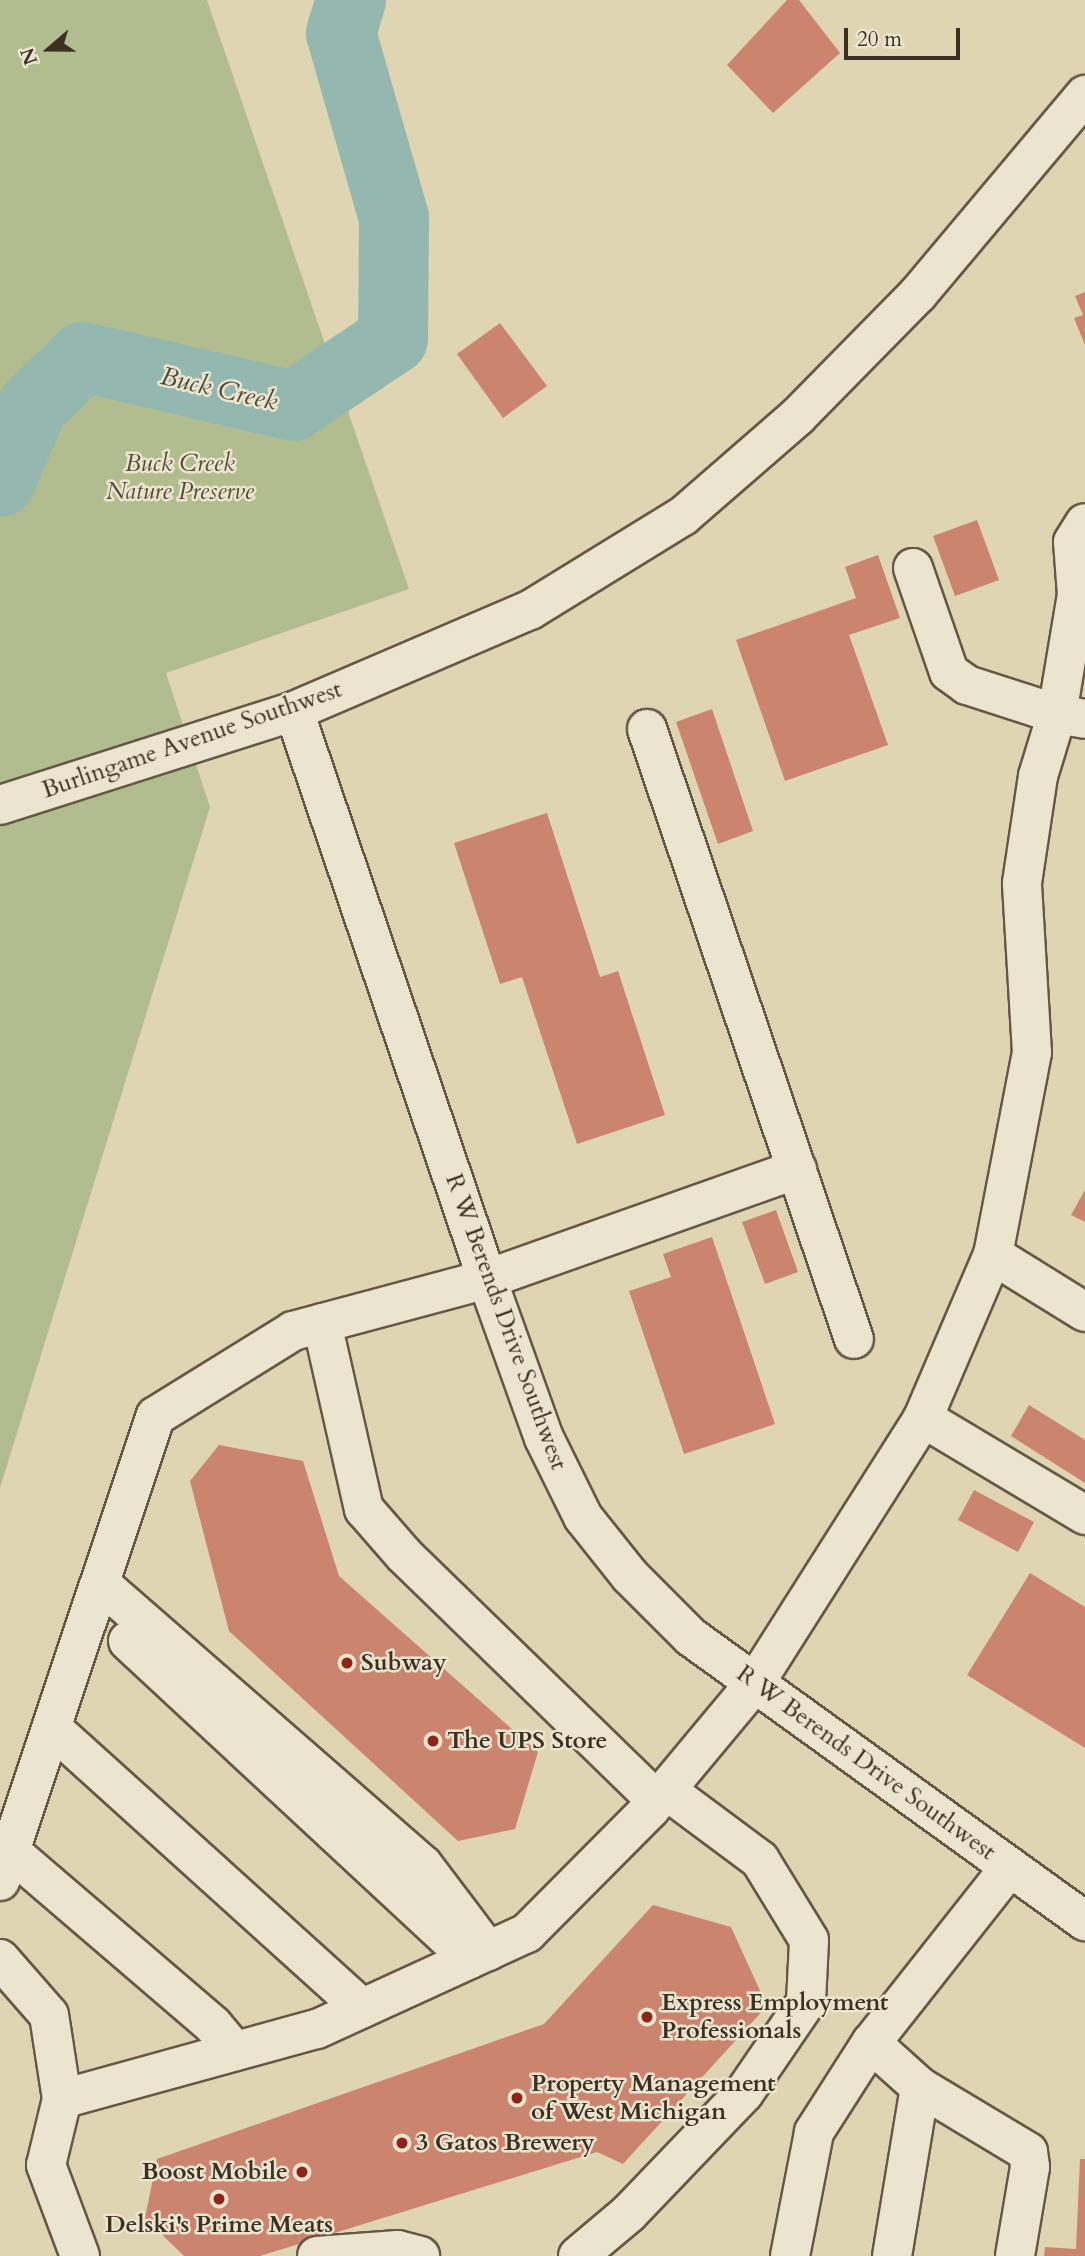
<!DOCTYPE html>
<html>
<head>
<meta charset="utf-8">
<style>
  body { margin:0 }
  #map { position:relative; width:1085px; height:2256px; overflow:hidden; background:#e0d5b3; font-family:Cardo,serif }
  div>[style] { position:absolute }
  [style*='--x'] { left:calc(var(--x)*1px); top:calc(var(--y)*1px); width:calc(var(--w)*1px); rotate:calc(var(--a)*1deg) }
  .green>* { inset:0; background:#b1bd8e }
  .river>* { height:70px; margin:-35px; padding:0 35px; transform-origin:35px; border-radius:35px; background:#94b8b0 }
  .building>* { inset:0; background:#cb846e }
  .roads { filter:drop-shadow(2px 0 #655946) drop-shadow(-2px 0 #655946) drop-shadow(0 2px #655946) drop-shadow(0 -2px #655946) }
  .minor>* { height:38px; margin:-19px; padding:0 19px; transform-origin:19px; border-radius:19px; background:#ebe4ce }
  .dots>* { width:19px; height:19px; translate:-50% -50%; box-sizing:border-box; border:4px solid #ebe4ce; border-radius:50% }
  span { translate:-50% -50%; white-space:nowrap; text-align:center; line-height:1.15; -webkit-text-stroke:5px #ebe4ce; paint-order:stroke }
  .park-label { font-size:24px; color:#534c38; font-style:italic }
  .street-label { font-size:24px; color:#3c3022 }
  .poi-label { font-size:24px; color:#3c3022; font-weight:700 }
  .left { translate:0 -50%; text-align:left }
  .right { translate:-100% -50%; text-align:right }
  .water-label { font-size:26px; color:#4e4b3e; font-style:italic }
  .north { position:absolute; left:14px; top:14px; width:70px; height:70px; -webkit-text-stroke:5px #ebe4ce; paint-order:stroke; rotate:250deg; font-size:19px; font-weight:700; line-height:28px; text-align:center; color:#3c3022 }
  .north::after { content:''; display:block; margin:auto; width:24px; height:32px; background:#3c3022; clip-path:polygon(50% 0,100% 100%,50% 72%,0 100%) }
  .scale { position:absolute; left:844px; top:28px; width:116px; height:32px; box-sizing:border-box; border:4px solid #3c3022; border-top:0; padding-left:9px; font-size:21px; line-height:24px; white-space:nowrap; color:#3c3022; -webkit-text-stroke:5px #ebe4ce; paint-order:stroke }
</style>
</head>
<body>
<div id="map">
  <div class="green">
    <i style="clip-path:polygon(0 0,207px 0,409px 589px,166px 673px,210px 807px,0 1488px)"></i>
  </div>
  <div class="river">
    <i style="--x:0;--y:482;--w:83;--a:-66.5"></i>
    <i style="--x:33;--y:406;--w:70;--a:-44.4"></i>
    <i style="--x:83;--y:357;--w:216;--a:13.1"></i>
    <i style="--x:293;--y:406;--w:120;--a:-33.8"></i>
    <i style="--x:393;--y:339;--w:121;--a:-89.5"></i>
    <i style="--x:394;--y:218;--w:192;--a:-106"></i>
    <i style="--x:341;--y:33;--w:34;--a:-73"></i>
  </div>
  <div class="building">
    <i style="clip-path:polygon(787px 0,799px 0,840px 53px,773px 113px,727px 65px)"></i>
    <i style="clip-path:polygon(1085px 292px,1085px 345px,1074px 318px,1083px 315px,1075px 296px)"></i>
    <i style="clip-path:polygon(500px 323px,547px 386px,503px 418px,457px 354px)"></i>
    <i style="clip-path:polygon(977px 520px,999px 580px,955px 596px,933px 536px)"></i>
    <i style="clip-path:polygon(878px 555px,900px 618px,849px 635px,888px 745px,785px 781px,736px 640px,856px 598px,845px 567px)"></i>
    <i style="clip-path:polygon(712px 709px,753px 831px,718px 844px,676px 722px)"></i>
    <i style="clip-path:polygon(547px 813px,600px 977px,618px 971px,665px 1115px,577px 1144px,522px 977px,500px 984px,454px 843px)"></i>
    <i style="clip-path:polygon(1085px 1190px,1085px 1222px,1071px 1215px)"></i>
    <i style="clip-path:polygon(776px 1210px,798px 1272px,765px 1284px,742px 1222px)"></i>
    <i style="clip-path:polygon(712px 1237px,775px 1424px,684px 1454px,629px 1291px,671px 1277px,663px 1254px)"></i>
    <i style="clip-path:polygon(1029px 1405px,1085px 1440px,1085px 1483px,1011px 1436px)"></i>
    <i style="clip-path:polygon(219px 1445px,303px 1461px,339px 1576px,538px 1752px,515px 1829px,458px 1841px,229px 1631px,190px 1481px)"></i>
    <i style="clip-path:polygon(974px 1490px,1034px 1522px,1018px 1552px,958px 1520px)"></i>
    <i style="clip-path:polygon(1030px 1573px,1085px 1607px,1085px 1748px,967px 1675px)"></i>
    <i style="clip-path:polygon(653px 1905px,731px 1927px,767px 2006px,623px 2164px,597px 2152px,260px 2256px,184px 2256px,145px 2218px,157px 2159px,544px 2024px)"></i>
    <i style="clip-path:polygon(1080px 2159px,1085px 2159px,1085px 2256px,1044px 2256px,1045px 2247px,1076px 2249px)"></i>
  </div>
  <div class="roads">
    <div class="minor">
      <i style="--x:913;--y:568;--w:110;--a:70.9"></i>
      <i style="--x:949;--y:672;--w:22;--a:36"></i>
      <i style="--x:967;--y:685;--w:95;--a:17.9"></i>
      <i style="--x:1057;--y:714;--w:28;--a:10"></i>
      <i style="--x:294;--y:711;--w:600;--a:71.23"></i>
      <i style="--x:487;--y:1279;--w:169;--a:70.3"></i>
      <i style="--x:544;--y:1438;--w:88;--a:63.7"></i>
      <i style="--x:583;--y:1517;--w:75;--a:51.5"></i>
      <i style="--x:630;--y:1576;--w:86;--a:45"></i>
      <i style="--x:691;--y:1637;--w:486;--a:35.8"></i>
      <i style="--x:647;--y:729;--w:644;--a:71.26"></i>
      <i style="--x:0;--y:805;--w:309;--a:-17.7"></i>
      <i style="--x:294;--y:711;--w:257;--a:-23.2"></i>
      <i style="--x:530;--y:610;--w:180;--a:-31.6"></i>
      <i style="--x:683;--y:516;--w:152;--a:-41"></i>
      <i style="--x:798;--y:416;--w:171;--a:-45.5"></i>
      <i style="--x:918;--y:294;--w:260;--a:-50"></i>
      <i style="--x:993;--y:1255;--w:108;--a:31.8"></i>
      <i style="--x:322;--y:1323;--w:191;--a:77.3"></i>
      <i style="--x:364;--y:1509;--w:61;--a:49"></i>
      <i style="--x:404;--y:1555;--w:353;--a:44.2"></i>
      <i style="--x:923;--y:1418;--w:189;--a:30.9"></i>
      <i style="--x:101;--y:1584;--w:427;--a:41.1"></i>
      <i style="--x:423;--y:1865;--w:108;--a:52.9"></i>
      <i style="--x:128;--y:1641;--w:467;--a:42.9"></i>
      <i style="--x:52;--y:1728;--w:418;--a:42.1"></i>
      <i style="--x:10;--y:1851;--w:267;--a:40.6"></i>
      <i style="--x:213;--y:2025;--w:34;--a:50"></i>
      <i style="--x:0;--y:1881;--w:490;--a:-71.5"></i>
      <i style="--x:156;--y:1416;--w:161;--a:-31.8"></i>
      <i style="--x:293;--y:1331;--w:201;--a:-15"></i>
      <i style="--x:487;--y:1279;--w:329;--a:-19.5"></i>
      <i style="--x:0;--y:1959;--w:74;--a:48.8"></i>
      <i style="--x:49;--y:2015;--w:85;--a:81.2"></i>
      <i style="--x:62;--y:2099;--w:264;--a:-15.4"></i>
      <i style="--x:317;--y:2029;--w:231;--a:-24.6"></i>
      <i style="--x:527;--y:1933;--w:175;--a:-45.2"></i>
      <i style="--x:650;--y:1809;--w:164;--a:-50.2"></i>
      <i style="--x:755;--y:1683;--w:314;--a:-57.6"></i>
      <i style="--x:923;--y:1418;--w:177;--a:-66.8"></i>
      <i style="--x:993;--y:1255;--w:206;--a:-79.1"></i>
      <i style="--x:1032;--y:1053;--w:170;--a:-93.4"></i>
      <i style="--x:1022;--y:883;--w:108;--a:-81.5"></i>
      <i style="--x:1038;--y:776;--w:65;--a:-73"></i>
      <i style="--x:1057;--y:714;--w:121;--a:-80.5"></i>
      <i style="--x:1077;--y:595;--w:53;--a:-94.3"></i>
      <i style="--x:1073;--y:542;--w:22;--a:-58"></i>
      <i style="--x:871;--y:2043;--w:66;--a:41.9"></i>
      <i style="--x:920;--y:2087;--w:171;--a:99.4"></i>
      <i style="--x:920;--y:2087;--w:126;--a:31"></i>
      <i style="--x:1028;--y:2152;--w:15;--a:82"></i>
      <i style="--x:1030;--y:2167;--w:90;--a:99.6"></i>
      <i style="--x:62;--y:2099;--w:68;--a:103.6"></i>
      <i style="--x:46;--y:2165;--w:97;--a:69.5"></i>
      <i style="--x:317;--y:2256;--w:81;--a:-4.2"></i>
      <i style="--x:398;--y:2250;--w:23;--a:15"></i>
      <i style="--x:578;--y:2256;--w:67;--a:-40.1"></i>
      <i style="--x:629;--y:2213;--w:166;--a:-46.2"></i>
      <i style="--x:744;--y:2093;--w:110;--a:-55.7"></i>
      <i style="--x:806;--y:2002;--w:62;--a:-87.2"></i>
      <i style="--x:809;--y:1940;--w:94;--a:-121.5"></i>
      <i style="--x:760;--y:1860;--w:117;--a:-143.3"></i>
      <i style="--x:790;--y:2256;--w:126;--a:-79"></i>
      <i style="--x:814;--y:2132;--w:106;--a:-57.4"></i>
      <i style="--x:871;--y:2043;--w:224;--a:-51.7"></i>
    </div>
  </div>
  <div class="dots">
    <i style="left:347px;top:1663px;background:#8f2418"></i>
    <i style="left:433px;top:1741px;background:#8f2418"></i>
    <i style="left:647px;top:2017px;background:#8f2418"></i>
    <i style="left:517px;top:2098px;background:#8f2418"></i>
    <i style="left:402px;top:2143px;background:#8f2418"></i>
    <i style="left:302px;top:2172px;background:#8f2418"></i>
    <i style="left:219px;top:2199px;background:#8f2418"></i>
  </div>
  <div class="park-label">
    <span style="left:180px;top:478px">Buck Creek<br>Nature Preserve</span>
  </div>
  <div class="street-label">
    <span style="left:192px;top:740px;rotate:-19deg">Burlingame Avenue Southwest</span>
    <span style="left:506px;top:1322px;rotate:70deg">R W Berends Drive Southwest</span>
    <span style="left:866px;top:1763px;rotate:36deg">R W Berends Drive Southwest</span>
  </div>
  <div class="poi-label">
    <span class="left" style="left:361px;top:1663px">Subway</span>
    <span class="left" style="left:447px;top:1741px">The UPS Store</span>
    <span class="left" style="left:661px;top:2017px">Express Employment<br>Professionals</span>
    <span class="left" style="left:531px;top:2098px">Property Management<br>of West Michigan</span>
    <span class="left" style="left:416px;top:2143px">3 Gatos Brewery</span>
    <span class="right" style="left:288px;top:2172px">Boost Mobile</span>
    <span style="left:219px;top:2225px">Delski's Prime Meats</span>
  </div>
  <div class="water-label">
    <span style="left:219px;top:389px;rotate:13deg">Buck Creek</span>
  </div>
  <div class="north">N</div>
  <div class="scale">20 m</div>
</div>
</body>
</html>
